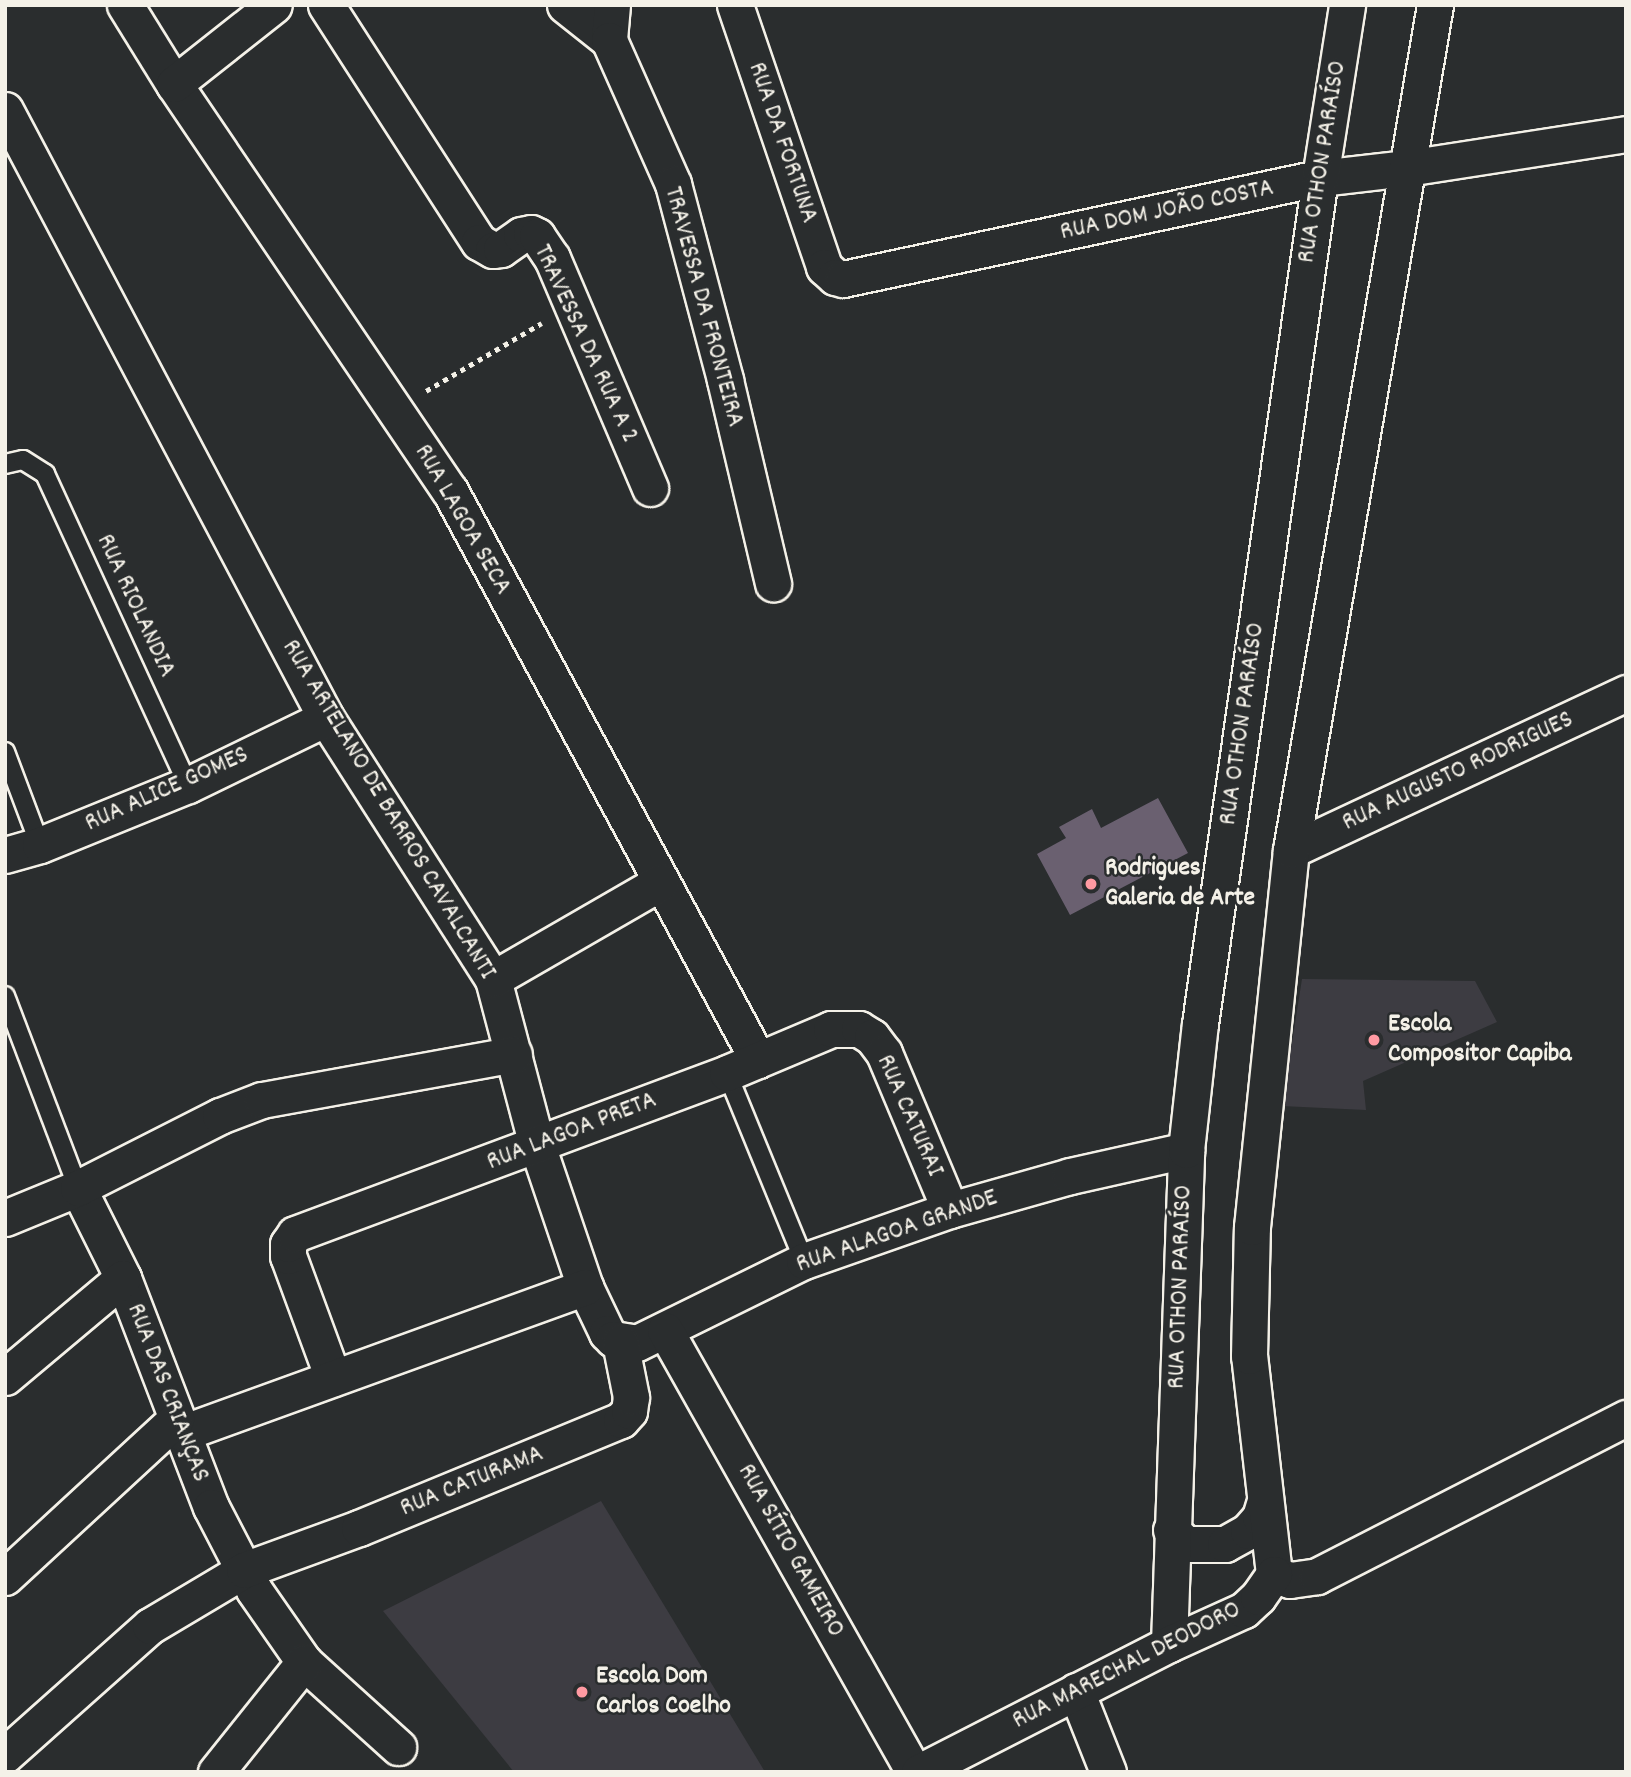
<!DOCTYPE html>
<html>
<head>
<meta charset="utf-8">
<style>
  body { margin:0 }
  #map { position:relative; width:1631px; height:1777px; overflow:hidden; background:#2a2d2e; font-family:Dekko,sans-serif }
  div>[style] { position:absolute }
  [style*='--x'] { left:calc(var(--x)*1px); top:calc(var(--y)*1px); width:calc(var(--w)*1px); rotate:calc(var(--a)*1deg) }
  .built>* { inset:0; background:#3d3c42 }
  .building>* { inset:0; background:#6a6070 }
  .path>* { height:4.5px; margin-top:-2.25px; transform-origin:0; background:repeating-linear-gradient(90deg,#f4f1e8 0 5px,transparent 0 10px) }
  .roads { filter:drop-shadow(2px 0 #f4f1e8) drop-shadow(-2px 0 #f4f1e8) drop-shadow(0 2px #f4f1e8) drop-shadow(0 -2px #f4f1e8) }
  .service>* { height:18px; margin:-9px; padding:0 9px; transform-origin:9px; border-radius:9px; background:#2a2d2e }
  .minor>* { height:35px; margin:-17.5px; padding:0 17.5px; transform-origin:17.5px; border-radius:17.5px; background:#2a2d2e }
  .dots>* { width:19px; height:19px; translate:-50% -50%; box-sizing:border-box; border:4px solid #2a2d2e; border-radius:50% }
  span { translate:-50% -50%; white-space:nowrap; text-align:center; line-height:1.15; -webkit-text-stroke:5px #2a2d2e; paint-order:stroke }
  .street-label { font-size:26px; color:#f4f1e8 }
  .poi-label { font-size:26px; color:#f4f1e8; font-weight:700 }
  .left { translate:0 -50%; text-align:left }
  .frame { position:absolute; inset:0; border:7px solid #f4f1e8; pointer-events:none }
</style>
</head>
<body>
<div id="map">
  <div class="built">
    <i style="clip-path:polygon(1302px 979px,1475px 981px,1497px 1022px,1363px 1081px,1366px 1110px,1282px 1106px)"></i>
    <i style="clip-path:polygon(601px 1501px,765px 1772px,514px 1772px,383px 1611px)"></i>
  </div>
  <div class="building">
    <i style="clip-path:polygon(1158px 798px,1188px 853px,1070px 915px,1037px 854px,1066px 838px,1059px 827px,1092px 809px,1101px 828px)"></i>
  </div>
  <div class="path">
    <i style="--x:426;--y:391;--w:134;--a:-30.4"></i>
  </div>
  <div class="roads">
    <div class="service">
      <i style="--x:5;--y:464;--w:18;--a:-13"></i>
      <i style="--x:23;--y:460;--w:26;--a:32"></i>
      <i style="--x:45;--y:474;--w:342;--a:65.3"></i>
      <i style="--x:5;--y:752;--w:99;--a:69.4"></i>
      <i style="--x:5;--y:996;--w:205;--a:69.2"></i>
      <i style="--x:727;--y:1073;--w:203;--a:67.7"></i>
    </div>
    <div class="minor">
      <i style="--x:125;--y:5;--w:93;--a:58.2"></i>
      <i style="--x:174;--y:84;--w:492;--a:55.9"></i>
      <i style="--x:450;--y:491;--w:647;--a:61.57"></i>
      <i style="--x:326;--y:5;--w:282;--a:57.2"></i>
      <i style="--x:479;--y:242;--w:16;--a:30"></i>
      <i style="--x:493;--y:250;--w:8;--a:-7"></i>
      <i style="--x:501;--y:249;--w:24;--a:-35"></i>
      <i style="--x:521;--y:235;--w:10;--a:-11"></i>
      <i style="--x:531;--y:233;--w:7;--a:27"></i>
      <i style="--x:537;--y:236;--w:27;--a:56"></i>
      <i style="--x:552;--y:258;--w:250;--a:66.9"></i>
      <i style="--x:565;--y:5;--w:56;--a:38.5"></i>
      <i style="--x:612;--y:5;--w:35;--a:95"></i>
      <i style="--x:609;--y:40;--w:158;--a:66"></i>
      <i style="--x:673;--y:184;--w:203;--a:75.1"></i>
      <i style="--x:725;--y:380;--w:209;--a:76.7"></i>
      <i style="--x:735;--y:5;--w:277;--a:71.2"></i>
      <i style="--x:824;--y:267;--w:15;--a:42"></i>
      <i style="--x:835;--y:277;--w:8;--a:14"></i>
      <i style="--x:843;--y:279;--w:488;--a:-12"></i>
      <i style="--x:1320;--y:178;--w:88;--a:-6.6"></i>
      <i style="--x:1407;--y:168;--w:222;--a:-8.8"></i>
      <i style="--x:174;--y:84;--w:127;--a:-38.3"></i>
      <i style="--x:5;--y:110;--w:688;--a:62.17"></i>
      <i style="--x:326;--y:718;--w:310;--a:57.4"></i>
      <i style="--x:493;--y:979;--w:172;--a:75.2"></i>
      <i style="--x:537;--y:1145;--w:150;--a:71.3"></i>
      <i style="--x:585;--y:1287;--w:51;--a:64.4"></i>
      <i style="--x:607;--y:1333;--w:8;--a:45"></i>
      <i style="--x:613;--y:1339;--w:24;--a:9"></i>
      <i style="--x:637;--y:1343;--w:186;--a:-26.2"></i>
      <i style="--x:804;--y:1261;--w:155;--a:-19.3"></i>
      <i style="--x:950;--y:1210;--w:125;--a:-15.8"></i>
      <i style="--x:1070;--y:1176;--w:119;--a:-12.6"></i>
      <i style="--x:1291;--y:850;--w:370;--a:-25.1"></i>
      <i style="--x:5;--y:855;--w:36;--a:-16"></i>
      <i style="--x:40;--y:845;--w:160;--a:-22.1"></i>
      <i style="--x:188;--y:785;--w:153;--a:-25.9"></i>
      <i style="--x:493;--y:979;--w:194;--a:-30"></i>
      <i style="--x:78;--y:1188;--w:101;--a:63.4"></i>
      <i style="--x:123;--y:1278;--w:245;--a:69"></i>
      <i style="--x:211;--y:1507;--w:93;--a:62.6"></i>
      <i style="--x:254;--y:1590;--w:88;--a:55.2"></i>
      <i style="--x:304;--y:1662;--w:127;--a:42.1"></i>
      <i style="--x:5;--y:1218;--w:79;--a:-22.3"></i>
      <i style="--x:78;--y:1188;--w:159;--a:-26.9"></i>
      <i style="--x:220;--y:1116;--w:45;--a:-20.9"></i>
      <i style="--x:262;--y:1100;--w:256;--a:-10.3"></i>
      <i style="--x:665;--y:1330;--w:507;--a:60.61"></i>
      <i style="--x:5;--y:1377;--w:154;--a:-40"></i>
      <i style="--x:333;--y:1378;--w:130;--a:-110.2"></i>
      <i style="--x:288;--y:1256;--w:12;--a:-90"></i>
      <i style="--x:288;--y:1244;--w:12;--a:-55"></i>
      <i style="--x:295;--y:1234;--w:461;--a:-20.4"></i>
      <i style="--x:727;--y:1073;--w:113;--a:-22.9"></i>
      <i style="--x:831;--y:1029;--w:28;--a:0"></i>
      <i style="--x:859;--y:1029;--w:15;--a:32"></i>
      <i style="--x:872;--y:1037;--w:20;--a:53"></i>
      <i style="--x:884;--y:1053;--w:170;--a:67.2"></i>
      <i style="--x:182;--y:1433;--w:429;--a:-19.9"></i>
      <i style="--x:1171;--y:1530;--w:21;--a:43"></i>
      <i style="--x:1186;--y:1544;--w:39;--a:0"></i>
      <i style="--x:1225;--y:1544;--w:26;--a:-29"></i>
      <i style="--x:1248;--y:1531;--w:18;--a:-49"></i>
      <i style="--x:1260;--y:1517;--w:17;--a:-73"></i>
      <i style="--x:1274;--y:1574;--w:219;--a:-96.5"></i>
      <i style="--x:1249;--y:1356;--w:129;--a:-88.7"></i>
      <i style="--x:1252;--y:1227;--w:379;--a:-84.1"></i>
      <i style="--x:1291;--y:850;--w:857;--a:-80.33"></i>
      <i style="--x:1274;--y:1574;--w:17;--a:21"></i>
      <i style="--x:1290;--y:1580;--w:27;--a:-8"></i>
      <i style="--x:1317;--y:1576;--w:347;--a:-27.1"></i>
      <i style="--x:5;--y:1577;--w:233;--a:-42.7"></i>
      <i style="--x:1169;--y:1644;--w:494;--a:-88"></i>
      <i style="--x:1186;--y:1150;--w:127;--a:-83.7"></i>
      <i style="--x:1200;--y:1024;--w:854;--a:-81.93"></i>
      <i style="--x:1320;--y:178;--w:175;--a:-81.1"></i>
      <i style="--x:1076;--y:1691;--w:87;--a:68.4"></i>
      <i style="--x:5;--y:1755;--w:194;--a:-41.7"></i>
      <i style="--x:150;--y:1626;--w:109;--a:-30.8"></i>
      <i style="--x:244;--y:1570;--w:122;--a:-20.1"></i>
      <i style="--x:359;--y:1528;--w:283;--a:-22.4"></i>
      <i style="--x:621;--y:1420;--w:12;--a:-48"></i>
      <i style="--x:629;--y:1411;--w:14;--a:-82"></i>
      <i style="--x:631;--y:1397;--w:56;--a:-101.3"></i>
      <i style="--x:216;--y:1772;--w:141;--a:-51.3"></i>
      <i style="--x:919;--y:1772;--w:281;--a:-27.1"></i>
      <i style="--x:1169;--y:1644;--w:82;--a:-24.4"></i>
      <i style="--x:1244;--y:1610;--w:19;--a:-43"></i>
      <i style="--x:1258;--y:1597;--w:28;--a:-55"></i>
    </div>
  </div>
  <div class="dots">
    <i style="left:1091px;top:884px;background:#ff9aa2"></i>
    <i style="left:1374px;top:1040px;background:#ff9aa2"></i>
    <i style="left:582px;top:1692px;background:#ff9aa2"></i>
  </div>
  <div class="street-label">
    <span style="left:782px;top:143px;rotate:71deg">RUA DA FORTUNA</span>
    <span style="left:1323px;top:162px;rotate:-81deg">RUA OTHON PARAÍSO</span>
    <span style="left:1167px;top:211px;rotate:-12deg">RUA DOM JOÃO COSTA</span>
    <span style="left:703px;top:307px;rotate:75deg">TRAVESSA DA FRONTEIRA</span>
    <span style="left:585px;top:344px;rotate:65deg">TRAVESSA DA RUA A 2</span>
    <span style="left:462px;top:520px;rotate:60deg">RUA LAGOA SECA</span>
    <span style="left:135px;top:606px;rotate:65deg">RUA RIOLANDIA</span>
    <span style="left:1243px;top:724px;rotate:-82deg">RUA OTHON PARAÍSO</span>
    <span style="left:1458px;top:772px;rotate:-25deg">RUA AUGUSTO RODRIGUES</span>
    <span style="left:167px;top:790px;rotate:-24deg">RUA ALICE GOMES</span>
    <span style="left:388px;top:810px;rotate:59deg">RUA ARTELANO DE BARROS CAVALCANTI</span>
    <span style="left:909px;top:1116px;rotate:66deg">RUA CATURAI</span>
    <span style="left:572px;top:1132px;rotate:-21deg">RUA LAGOA PRETA</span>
    <span style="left:897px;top:1232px;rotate:-19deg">RUA ALAGOA GRANDE</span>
    <span style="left:1181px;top:1287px;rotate:-88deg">RUA OTHON PARAÍSO</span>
    <span style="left:167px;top:1393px;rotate:69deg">RUA DAS CRIANÇAS</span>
    <span style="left:472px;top:1482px;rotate:-22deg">RUA CATURAMA</span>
    <span style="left:790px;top:1551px;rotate:61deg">RUA SÍTIO GAMEIRO</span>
    <span style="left:1127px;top:1666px;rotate:-27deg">RUA MARECHAL DEODORO</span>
  </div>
  <div class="poi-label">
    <span class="left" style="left:1105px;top:884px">Rodrigues<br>Galeria de Arte</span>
    <span class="left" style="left:1388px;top:1040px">Escola<br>Compositor Capiba</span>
    <span class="left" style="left:596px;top:1692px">Escola Dom<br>Carlos Coelho</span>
  </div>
  <div class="frame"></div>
</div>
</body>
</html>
